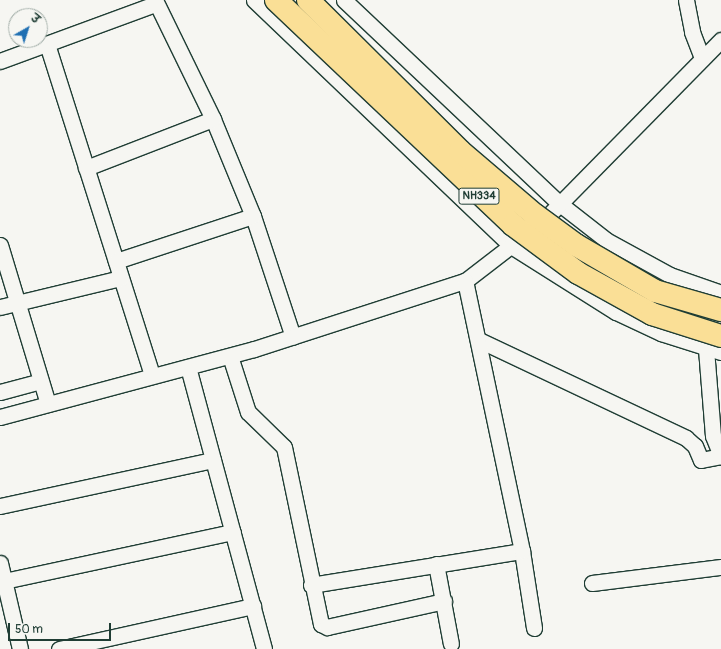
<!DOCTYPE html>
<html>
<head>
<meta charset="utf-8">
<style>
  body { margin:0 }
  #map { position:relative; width:721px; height:649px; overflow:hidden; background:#f6f6f2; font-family:Pangolin,"Playpen Sans Deva",sans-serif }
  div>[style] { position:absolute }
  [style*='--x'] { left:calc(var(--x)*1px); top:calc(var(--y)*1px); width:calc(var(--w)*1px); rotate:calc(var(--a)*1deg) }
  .roads { filter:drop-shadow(1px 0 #1f3d34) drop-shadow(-1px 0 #1f3d34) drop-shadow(0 1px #1f3d34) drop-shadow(0 -1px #1f3d34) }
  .minor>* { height:15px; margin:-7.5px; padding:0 7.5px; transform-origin:7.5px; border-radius:7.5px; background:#f6f6f2 }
  .bridges { filter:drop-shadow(1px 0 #1f3d34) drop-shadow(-1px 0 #1f3d34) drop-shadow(0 1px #1f3d34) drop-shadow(0 -1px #1f3d34) }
  .highway-bridge>* { height:22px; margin:-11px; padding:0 11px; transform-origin:11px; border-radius:11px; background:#fadf96 }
  span { translate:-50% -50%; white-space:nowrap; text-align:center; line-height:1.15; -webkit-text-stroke:3px #f6f6f2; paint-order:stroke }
  .shield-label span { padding:1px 3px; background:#f6f6f2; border:1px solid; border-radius:3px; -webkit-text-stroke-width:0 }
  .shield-label { font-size:11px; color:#1f3d34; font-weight:700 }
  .north { position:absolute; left:8px; top:8px; width:40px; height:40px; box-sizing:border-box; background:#f6f6f2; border:1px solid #a0aca6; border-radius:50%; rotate:39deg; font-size:11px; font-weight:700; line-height:16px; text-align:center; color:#1f3d34 }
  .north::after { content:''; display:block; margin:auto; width:14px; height:18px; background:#1f6fb2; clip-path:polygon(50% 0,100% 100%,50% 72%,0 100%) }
  .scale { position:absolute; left:8px; top:623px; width:103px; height:18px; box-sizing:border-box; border:2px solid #1f3d34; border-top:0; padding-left:5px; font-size:12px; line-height:14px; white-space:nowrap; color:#1f3d34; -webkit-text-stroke:3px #f6f6f2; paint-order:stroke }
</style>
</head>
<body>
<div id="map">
  <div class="roads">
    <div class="minor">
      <i style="--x:155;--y:0;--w:132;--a:64"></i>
      <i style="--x:213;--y:119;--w:105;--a:67.6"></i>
      <i style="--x:253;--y:216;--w:127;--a:71.7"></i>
      <i style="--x:254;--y:0;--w:356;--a:43.7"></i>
      <i style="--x:511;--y:246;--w:124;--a:32.2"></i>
      <i style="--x:616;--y:312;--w:50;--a:25"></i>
      <i style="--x:661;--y:333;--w:63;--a:17.6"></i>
      <i style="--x:344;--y:0;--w:297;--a:43.4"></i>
      <i style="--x:560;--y:204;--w:58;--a:38"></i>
      <i style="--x:606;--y:240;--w:73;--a:28.7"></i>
      <i style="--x:670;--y:275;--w:54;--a:19.4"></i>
      <i style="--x:686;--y:0;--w:33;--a:79"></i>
      <i style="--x:692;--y:32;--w:28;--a:69"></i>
      <i style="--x:47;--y:44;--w:348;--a:72.4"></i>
      <i style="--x:0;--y:61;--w:165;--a:-20.2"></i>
      <i style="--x:86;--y:168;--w:136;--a:-21.1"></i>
      <i style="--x:0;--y:245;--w:166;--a:73.2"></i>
      <i style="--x:116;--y:261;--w:144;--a:-18.2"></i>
      <i style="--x:0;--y:307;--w:124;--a:-13.5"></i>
      <i style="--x:479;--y:340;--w:229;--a:25.3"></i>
      <i style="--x:686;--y:438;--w:12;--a:42"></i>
      <i style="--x:695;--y:446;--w:15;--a:67"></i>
      <i style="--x:701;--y:460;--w:20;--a:-11"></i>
      <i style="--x:706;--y:349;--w:87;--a:85.4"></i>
      <i style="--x:713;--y:436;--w:22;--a:68"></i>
      <i style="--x:230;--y:356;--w:59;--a:72.2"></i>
      <i style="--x:248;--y:412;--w:50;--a:44.2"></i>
      <i style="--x:284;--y:447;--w:181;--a:78.2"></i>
      <i style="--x:321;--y:624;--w:7;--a:27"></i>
      <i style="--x:327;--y:627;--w:120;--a:-12.5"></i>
      <i style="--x:188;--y:367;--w:292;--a:74.9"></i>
      <i style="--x:0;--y:392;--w:42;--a:-15"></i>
      <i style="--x:0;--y:417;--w:263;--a:-15"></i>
      <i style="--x:254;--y:349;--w:222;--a:-17.9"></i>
      <i style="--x:465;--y:281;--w:98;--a:-37.6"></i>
      <i style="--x:543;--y:221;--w:254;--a:-45.5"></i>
      <i style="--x:0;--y:506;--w:218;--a:-12.2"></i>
      <i style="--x:522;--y:551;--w:78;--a:81.1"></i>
      <i style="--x:0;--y:563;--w:88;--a:76.9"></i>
      <i style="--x:436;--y:564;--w:81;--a:79.4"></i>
      <i style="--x:4;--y:581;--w:234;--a:-12.1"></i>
      <i style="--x:592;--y:583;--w:130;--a:-7.1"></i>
      <i style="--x:311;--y:585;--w:214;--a:-9.2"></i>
      <i style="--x:522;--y:551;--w:276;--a:-101.9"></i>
      <i style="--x:59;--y:649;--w:199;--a:-12.5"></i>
    </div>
  </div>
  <div class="bridges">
    <div class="highway-bridge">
      <i style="--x:276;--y:0;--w:327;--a:43.5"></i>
      <i style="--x:513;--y:225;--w:81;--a:36.4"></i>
      <i style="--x:578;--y:273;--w:85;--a:29"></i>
      <i style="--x:652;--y:314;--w:72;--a:17.7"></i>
      <i style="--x:308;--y:0;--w:214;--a:44.8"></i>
      <i style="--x:460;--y:151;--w:99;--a:40.5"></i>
      <i style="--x:535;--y:215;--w:51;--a:36.2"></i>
      <i style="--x:576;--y:245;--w:91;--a:30.2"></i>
      <i style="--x:655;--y:291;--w:69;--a:16.1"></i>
    </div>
  </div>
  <div class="shield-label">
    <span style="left:479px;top:196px">NH334</span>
  </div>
  <div class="north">उ</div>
  <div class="scale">50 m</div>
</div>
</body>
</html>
